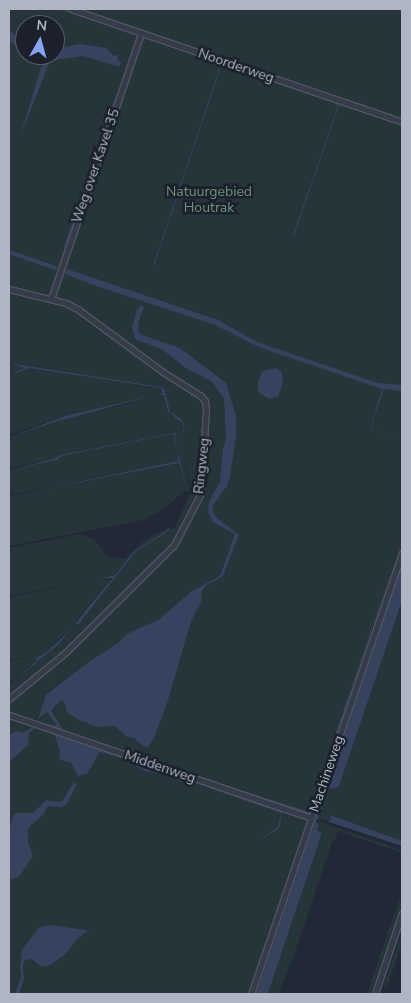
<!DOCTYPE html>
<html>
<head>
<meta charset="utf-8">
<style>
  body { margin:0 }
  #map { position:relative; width:411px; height:1003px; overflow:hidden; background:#222837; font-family:"Nunito Sans",sans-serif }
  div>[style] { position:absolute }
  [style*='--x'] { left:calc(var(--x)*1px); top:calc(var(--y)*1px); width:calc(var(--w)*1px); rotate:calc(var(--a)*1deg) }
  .green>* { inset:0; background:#253539 }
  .water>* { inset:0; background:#36425e }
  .stream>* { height:1px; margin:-0.5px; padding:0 0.5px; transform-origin:0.5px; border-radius:0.5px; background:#36425e }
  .roads { filter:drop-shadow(1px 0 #505562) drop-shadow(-1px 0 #505562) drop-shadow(0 1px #505562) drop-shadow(0 -1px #505562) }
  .minor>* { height:5px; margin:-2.5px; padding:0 2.5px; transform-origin:2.5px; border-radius:2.5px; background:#353b48 }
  span { translate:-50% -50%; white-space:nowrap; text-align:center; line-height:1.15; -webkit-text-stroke:5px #1b202c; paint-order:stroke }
  .street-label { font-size:14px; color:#b0b5c4 }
  .park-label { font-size:14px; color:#699378 }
  .frame { position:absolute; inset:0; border:10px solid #b0b5c4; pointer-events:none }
  .north { position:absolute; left:15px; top:15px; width:50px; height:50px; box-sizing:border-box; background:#1b202c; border:1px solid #575c69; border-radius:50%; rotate:7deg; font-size:14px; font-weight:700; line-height:20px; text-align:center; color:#b0b5c4 }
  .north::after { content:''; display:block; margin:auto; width:18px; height:22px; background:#88a4f1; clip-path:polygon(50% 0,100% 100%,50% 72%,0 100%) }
</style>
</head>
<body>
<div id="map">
  <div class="green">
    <i style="clip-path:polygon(evenodd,9px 9px,402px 9px,402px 548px,311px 815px,9px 714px,9px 685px,58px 645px,76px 627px,64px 634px,48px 651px,40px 656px,35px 657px,37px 660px,9px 683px,9px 661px,32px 657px,9px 660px,9px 597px,97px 580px,9px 596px,9px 548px,80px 534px,95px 540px,107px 556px,125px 559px,142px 542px,169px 527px,166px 531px,134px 551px,115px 575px,100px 580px,113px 579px,88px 606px,76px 623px,78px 624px,136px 551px,166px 533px,170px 528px,174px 529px,188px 498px,191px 486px,182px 450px,189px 484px,189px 492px,185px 491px,163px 509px,143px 520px,9px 546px,9px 496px,179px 463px,186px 488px,178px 451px,178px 461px,9px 495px,9px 470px,56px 460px,62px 456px,174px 434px,177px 448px,175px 434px,179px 432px,60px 455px,53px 459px,9px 468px,9px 437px,67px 418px,155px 397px,65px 416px,9px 435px,9px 376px,18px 371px,9px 375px,9px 364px,24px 368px,18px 371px,29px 368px,161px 388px,164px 392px,158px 395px,164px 396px,168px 412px,182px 423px,184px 428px,182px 432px,186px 427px,180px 418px,170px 412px,165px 390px,162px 387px,9px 363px,9px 9px,25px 25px,55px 25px,55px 55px,25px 55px,25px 25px)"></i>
    <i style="clip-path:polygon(402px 601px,402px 841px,331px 815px,329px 822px,319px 818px,329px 788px,339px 787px,340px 783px)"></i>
    <i style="clip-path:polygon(9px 716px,309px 820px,250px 994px,9px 994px)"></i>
    <i style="clip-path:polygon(318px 821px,402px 850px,402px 853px,338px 831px,335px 840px,333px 839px,293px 958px,278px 994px,267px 994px,322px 833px,317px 830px)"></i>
    <i style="clip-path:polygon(399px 899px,402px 905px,372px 994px,367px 994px)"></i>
    <i style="clip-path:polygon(402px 931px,402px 943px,387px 988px,383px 987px)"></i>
  </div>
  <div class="water">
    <i style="clip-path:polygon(9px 30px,25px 42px,25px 54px,9px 41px)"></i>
    <i style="clip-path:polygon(80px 44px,106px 48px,114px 56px,119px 55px,117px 59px,121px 62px,120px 65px,119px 67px,83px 56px,50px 61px,20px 137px,43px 61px,26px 55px,55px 55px,55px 49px)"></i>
    <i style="clip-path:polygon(9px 250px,56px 266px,57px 268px,55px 270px,9px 254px)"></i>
    <i style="clip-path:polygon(67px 269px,218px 320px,257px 342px,378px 383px,402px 385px,402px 391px,384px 389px,372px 423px,373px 429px,402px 440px,372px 429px,372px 421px,382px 389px,261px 348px,213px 324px,96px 286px,65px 274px)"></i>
    <i style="clip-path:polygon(141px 305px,144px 307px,139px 321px,138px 331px,142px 335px,180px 348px,226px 383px,236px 416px,236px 436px,230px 477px,227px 486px,213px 505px,213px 512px,216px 517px,239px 535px,223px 576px,207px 585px,201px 592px,202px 600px,191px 621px,168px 700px,154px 738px,148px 747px,143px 746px,134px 738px,127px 737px,115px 726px,97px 727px,79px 720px,67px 712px,64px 701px,60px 701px,51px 710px,63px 730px,191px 774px,42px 723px,57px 726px,47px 712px,38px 719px,46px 695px,90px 661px,118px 643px,127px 634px,158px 620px,192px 591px,220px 576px,235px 534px,213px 522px,208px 512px,209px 501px,220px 482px,223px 448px,226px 439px,224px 398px,211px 381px,187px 369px,163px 350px,135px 339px,132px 327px,137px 310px)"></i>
    <i style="clip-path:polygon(9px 363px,162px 387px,165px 390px,170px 412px,180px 418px,184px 424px,185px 430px,181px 433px,184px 428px,182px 423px,168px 412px,164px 396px,158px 394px,163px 393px,161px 388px,29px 368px,9px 376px,24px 368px)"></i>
    <i style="clip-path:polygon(276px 368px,282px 372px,283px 383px,278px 397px,269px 399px,258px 392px,258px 380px,263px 371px)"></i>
    <i style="clip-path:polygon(155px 395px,55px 422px,9px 437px,65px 416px)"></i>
    <i style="clip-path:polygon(179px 432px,175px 434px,177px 448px,173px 434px,62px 456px,57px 460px,9px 470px,53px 459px,60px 455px)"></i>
    <i style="clip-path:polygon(178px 451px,186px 488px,179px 463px,9px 496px,178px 461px)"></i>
    <i style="clip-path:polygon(169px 527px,169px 530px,166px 533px,136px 551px,78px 625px,76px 623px,89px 606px,113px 578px,100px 579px,115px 575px,134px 551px,166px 531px)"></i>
    <i style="clip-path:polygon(402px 537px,310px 814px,197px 776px,309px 812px)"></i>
    <i style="clip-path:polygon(402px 565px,402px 601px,340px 783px,339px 787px,329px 789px,318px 820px,316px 819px)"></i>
    <i style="clip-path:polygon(75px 625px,58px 645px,9px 685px,37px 660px,35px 657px,40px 656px,48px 651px)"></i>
    <i style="clip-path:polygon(33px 727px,35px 728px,29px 733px,28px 745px,9px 762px,9px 735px,16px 731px,22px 733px)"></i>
    <i style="clip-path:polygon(54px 733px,232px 795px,292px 815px,282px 812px,279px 829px,261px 839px,278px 827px,281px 813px,195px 783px,182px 782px,160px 773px,144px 771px,125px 759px,100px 752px,87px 774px,78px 776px,71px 763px,59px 759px,60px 751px)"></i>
    <i style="clip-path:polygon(74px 782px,77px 784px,67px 804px,62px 807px,48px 806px,43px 815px,31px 825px,28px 830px,28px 842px,33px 856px,19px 877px,9px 880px,9px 831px,13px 816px,16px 813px,33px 813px,46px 800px,58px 802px,63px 800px)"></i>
    <i style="clip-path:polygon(331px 815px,402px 841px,402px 846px,329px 822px)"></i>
    <i style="clip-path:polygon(315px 821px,319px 825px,317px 830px,322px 833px,268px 993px,256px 994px)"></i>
    <i style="clip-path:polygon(51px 925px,92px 931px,86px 932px,76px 940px,68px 952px,50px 965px,42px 967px,31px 959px,25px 960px,23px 965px,24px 979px,19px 994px,15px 994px,21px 977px,20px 965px,22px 950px,39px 927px)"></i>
  </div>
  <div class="stream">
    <i style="--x:62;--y:9;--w:28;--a:19"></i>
    <i style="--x:235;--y:68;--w:13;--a:18"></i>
    <i style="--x:253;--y:74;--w:41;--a:19.7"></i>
    <i style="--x:299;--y:90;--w:30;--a:20"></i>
    <i style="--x:293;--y:235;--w:138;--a:-70.9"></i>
    <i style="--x:338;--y:105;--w:5;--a:-158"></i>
    <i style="--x:64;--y:246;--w:160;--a:-71"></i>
    <i style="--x:67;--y:260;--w:166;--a:-71.3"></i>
    <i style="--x:153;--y:265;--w:213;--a:-71.4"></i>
    <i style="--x:221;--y:63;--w:14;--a:-163"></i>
    <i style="--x:295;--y:816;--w:7;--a:16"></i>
  </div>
  <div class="roads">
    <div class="minor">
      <i style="--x:71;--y:9;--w:350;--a:18.8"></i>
      <i style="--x:9;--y:289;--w:59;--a:13.8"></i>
      <i style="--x:66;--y:303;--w:15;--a:28"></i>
      <i style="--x:79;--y:310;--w:104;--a:36.4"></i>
      <i style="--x:163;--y:372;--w:45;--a:32.3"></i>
      <i style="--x:201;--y:396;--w:6;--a:51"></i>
      <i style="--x:205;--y:401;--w:8;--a:83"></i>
      <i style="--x:206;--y:409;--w:84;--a:93.4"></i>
      <i style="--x:201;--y:493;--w:59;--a:117.4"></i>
      <i style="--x:174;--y:545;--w:152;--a:135.3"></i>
      <i style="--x:66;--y:652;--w:74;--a:140.5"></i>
      <i style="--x:51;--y:299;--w:281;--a:-71.3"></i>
      <i style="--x:9;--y:715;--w:320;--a:18.8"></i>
      <i style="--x:251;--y:994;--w:466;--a:-71.1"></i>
      <i style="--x:375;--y:994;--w:85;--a:-71.6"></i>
    </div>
  </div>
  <div class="street-label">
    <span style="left:236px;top:66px;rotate:19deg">Noorderweg</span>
    <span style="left:96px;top:166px;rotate:-71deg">Weg over Kavel 35</span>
    <span style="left:202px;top:466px;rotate:-84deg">Ringweg</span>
    <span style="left:160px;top:767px;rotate:19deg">Middenweg</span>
    <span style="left:327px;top:774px;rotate:-71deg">Machineweg</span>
  </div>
  <div class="park-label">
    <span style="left:209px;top:200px">Natuurgebied<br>Houtrak</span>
  </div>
  <div class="frame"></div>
  <div class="north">N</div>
</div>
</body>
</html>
